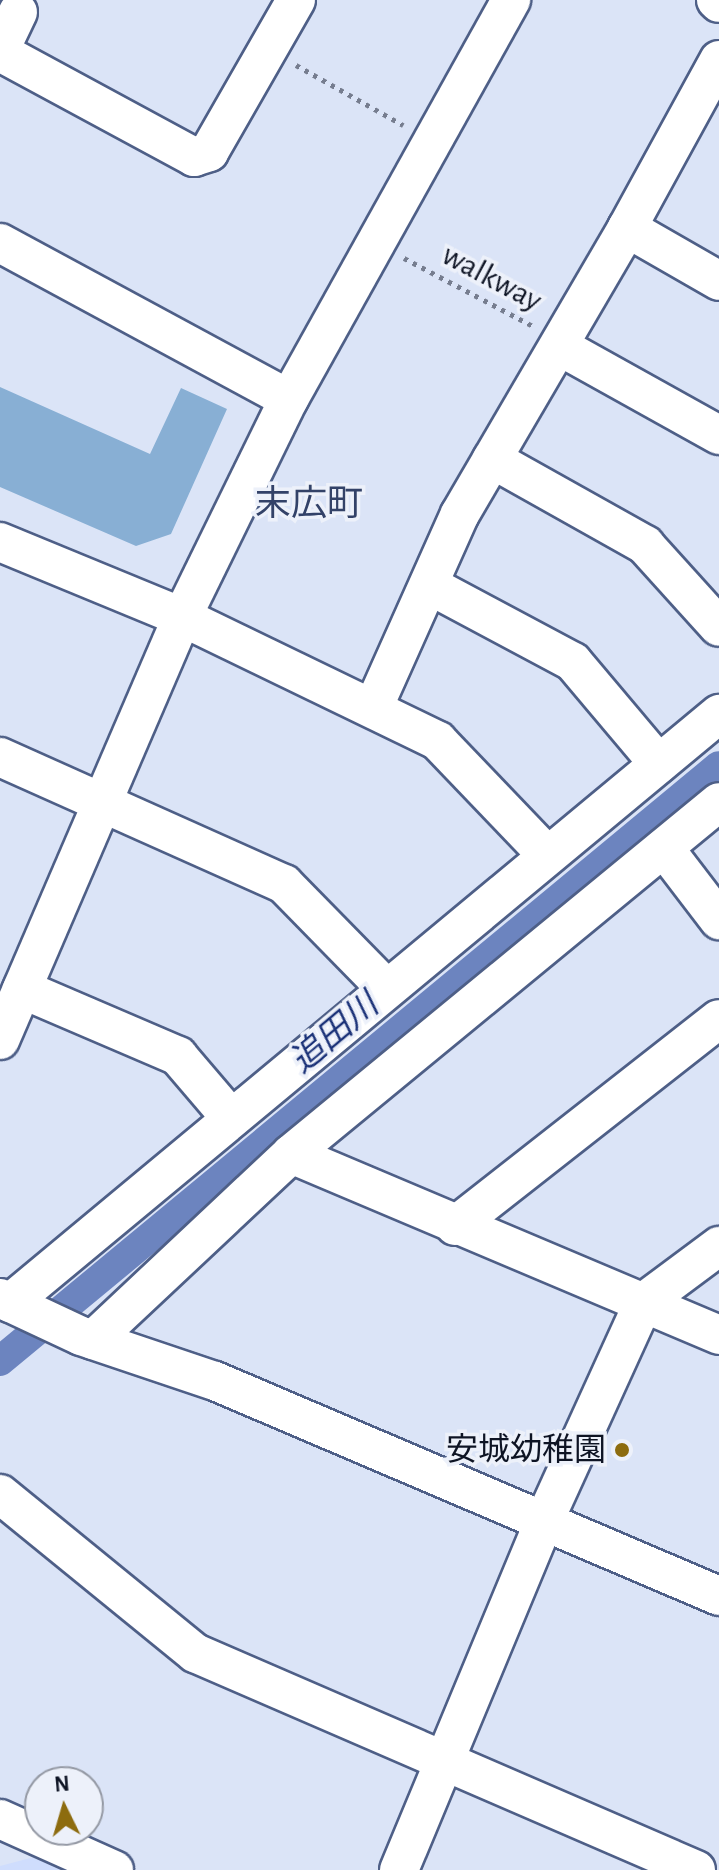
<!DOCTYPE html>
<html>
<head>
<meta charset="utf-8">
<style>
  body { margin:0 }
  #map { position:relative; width:719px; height:1870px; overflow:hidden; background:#dbe4f7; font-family:"Alegreya Sans","Noto Sans JP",sans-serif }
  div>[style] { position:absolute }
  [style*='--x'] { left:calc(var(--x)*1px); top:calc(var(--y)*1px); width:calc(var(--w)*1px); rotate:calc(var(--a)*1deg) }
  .built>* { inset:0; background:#cfddfd }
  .canal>* { height:30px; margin:-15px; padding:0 15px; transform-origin:15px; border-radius:15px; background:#6c84bf }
  .building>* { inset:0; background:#88afd4 }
  .path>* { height:5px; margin-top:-2.5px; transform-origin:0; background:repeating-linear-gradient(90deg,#767d8f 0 4px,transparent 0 10px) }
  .roads { filter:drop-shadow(2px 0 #4e5f87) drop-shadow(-2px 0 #4e5f87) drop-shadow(0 2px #4e5f87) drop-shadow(0 -2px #4e5f87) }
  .minor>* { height:38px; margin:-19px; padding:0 19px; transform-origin:19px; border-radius:19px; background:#fff }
  .dots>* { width:22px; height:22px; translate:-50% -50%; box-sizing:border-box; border:4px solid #edf1fa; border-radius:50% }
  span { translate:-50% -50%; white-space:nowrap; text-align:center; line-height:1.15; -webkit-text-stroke:7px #edf1fa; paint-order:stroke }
  .street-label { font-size:32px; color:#0e1424 }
  .poi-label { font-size:32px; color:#0e1424 }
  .right { translate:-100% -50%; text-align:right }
  .water-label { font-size:34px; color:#1b3278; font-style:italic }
  .quarter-label { font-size:36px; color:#334268 }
  .north { position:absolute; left:24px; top:1766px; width:80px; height:80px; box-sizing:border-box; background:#edf1fa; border:2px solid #9499a4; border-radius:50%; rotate:355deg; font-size:22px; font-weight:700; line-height:32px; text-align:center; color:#0e1424 }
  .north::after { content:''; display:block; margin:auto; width:28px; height:36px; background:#8d6c0f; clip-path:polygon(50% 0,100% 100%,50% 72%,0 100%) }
</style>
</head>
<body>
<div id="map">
  <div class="built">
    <i style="clip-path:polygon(42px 1855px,68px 1870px,0 1870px,0 1866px)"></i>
  </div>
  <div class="canal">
    <i style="--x:0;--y:1361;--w:933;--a:-39.61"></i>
  </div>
  <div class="building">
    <i style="clip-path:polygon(0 387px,150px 454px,181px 388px,227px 409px,171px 534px,136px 546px,0 487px)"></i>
  </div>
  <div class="path">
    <i style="--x:296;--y:65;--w:123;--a:29.3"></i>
    <i style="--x:404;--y:258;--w:146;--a:27.8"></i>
  </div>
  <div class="roads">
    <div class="minor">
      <i style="--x:716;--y:0;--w:4;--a:45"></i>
      <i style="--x:0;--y:50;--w:42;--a:-64.7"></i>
      <i style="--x:0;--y:52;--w:221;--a:28.4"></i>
      <i style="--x:194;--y:157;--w:16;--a:-18"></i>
      <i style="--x:209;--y:152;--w:175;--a:-60.2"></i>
      <i style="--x:719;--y:60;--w:192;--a:118.7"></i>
      <i style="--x:627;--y:228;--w:106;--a:29.9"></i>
      <i style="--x:0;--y:243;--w:328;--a:28.4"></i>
      <i style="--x:559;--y:346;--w:183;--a:29.1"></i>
      <i style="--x:492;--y:459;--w:176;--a:29.3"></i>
      <i style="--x:645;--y:545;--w:110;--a:47.9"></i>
      <i style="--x:0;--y:542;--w:197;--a:22.4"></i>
      <i style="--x:182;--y:617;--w:284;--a:25.8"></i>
      <i style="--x:438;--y:741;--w:158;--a:46.3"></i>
      <i style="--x:429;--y:585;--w:163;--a:28.1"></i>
      <i style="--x:573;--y:662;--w:133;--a:49.9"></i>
      <i style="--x:374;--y:706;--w:210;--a:-65.9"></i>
      <i style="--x:460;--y:514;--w:331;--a:-59.7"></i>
      <i style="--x:0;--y:757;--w:311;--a:24.1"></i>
      <i style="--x:284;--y:884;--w:146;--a:45.6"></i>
      <i style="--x:664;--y:848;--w:91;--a:52.6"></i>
      <i style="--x:22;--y:989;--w:170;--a:23.2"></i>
      <i style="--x:178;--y:1056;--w:82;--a:49.5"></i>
      <i style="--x:0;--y:1040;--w:460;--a:-66.7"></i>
      <i style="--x:182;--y:617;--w:243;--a:-63.9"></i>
      <i style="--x:289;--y:399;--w:457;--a:-60.9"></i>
      <i style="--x:291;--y:1154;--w:465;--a:22.9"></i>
      <i style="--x:455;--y:1226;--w:335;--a:-38.1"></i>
      <i style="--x:0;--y:1298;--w:89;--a:25.1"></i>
      <i style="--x:81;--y:1336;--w:141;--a:18.6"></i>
      <i style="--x:215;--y:1381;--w:548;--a:23.1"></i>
      <i style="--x:10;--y:1303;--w:922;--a:-39.72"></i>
      <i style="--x:93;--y:1340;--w:272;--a:-43.2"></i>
      <i style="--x:291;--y:1154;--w:554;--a:-39.43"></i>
      <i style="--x:0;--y:1494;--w:252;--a:39.2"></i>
      <i style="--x:195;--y:1653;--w:546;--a:23.42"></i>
      <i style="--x:0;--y:1819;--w:125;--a:24.1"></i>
      <i style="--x:399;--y:1870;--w:378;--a:-67.4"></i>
      <i style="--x:544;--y:1521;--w:241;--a:-65.5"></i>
      <i style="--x:644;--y:1302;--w:94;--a:-36.7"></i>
    </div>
  </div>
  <div class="dots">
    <i style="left:622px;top:1450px;background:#8d6c0f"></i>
  </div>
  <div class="street-label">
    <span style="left:492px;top:278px;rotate:28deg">walkway</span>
  </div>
  <div class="poi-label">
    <span class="right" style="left:606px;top:1450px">安城幼稚園</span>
  </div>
  <div class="water-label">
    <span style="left:335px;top:1034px;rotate:-40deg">追田川</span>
  </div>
  <div class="quarter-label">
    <span style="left:309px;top:505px">末広町</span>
  </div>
  <div class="north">N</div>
</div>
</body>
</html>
